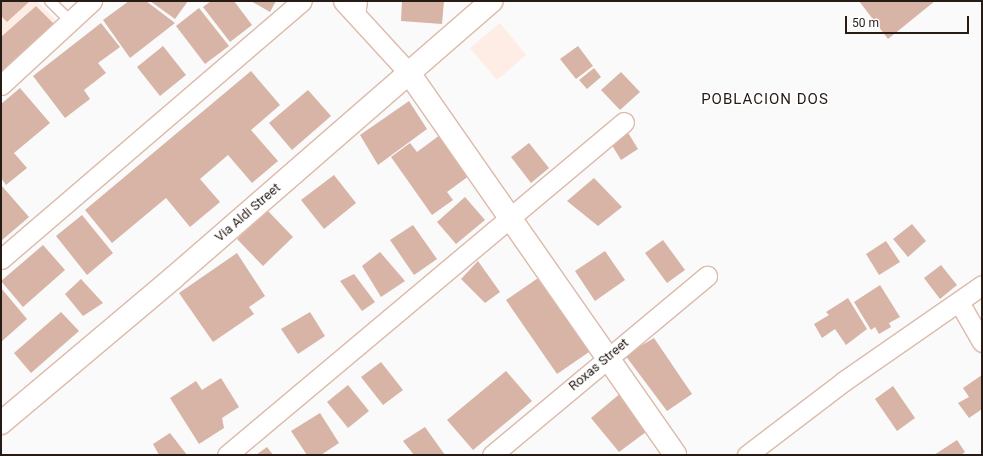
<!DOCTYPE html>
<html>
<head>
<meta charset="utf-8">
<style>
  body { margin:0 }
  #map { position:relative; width:983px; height:456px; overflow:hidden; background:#fafafa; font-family:Roboto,sans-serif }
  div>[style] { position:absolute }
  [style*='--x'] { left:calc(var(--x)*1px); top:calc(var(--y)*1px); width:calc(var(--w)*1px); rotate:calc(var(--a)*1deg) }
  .built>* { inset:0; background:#feede5 }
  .building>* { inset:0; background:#d7b4a5 }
  .roads { filter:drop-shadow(1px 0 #dcbaab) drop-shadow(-1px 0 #dcbaab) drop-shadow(0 1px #dcbaab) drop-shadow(0 -1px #dcbaab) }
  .service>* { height:10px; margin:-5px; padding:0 5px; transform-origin:5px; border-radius:5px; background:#fff }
  .minor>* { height:19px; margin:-9.5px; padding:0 9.5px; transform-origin:9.5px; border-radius:9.5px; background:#fff }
  .tertiary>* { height:22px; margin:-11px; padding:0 11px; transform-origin:11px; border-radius:11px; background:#fff }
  span { translate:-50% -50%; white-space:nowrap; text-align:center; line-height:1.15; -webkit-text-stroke:3.5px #fff; paint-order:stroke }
  .street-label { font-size:13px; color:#271b15 }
  .quarter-label { font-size:15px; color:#271b15; letter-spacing:1px }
  .frame { position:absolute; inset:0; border:2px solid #271b15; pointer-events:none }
  .scale { position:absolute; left:845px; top:16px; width:124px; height:18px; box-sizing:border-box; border:2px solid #271b15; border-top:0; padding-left:5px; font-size:12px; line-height:14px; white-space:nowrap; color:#271b15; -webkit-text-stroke:3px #fff; paint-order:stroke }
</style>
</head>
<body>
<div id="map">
  <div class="built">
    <i style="clip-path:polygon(1px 1px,37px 1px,60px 24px,1px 76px)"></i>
    <i style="clip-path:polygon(500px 23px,526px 55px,497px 80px,470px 48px)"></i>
  </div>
  <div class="building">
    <i style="clip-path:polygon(1px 1px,30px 1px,7px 22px,1px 16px)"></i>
    <i style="clip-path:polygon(129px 1px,146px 1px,175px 23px,130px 58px,103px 20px)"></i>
    <i style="clip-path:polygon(150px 1px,188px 1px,175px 19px)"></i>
    <i style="clip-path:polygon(211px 1px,234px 1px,252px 25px,230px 42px,203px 7px)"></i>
    <i style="clip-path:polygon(251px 1px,276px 1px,270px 12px)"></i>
    <i style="clip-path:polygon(402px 1px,444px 1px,442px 24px,401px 21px)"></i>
    <i style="clip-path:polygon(859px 1px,935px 1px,888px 39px)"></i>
    <i style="clip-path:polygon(36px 6px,54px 24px,1px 72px,1px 37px)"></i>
    <i style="clip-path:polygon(199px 8px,229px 46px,205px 64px,176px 26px)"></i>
    <i style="clip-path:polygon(101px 23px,120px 47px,98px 63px,106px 73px,84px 90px,90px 99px,65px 118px,33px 76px)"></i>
    <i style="clip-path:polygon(163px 46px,186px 75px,160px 96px,137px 67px)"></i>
    <i style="clip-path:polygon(578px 46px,593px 66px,576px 79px,560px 59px)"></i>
    <i style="clip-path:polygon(594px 68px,601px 77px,587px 89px,579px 80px)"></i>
    <i style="clip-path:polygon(251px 71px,280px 105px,251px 130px,278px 161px,252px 183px,228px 155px,200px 179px,220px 202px,190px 227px,166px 198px,112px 243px,85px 210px)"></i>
    <i style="clip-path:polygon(621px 72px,640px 92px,620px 110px,601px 90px)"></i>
    <i style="clip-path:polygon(20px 88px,50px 123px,14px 153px,27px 168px,6px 185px,1px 178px,1px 104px)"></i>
    <i style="clip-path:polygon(308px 90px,331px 116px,292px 150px,269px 123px)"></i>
    <i style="clip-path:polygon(409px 101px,427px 129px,378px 165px,360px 135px)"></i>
    <i style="clip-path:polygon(627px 131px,638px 149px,621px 160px,610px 142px)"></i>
    <i style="clip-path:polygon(444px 132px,473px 173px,447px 192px,453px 200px,432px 215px,391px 157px,410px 143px,417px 152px)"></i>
    <i style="clip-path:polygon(529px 143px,549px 168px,531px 183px,511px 157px)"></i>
    <i style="clip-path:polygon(334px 175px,356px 203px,324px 229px,301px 200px)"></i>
    <i style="clip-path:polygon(594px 178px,622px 207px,598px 226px,567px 201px)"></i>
    <i style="clip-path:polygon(1px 185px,29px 217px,1px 241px)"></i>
    <i style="clip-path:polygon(465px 197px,485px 220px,456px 244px,437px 222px)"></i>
    <i style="clip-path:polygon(268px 211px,293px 237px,263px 266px,237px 239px)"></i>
    <i style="clip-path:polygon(82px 215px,113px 253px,87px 275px,56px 236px)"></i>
    <i style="clip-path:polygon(912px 224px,926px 241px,908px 257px,893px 239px)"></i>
    <i style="clip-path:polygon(413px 225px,437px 259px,414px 275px,390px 240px)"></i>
    <i style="clip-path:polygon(663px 240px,685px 270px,667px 283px,645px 253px)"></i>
    <i style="clip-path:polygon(886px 241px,900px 262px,879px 275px,866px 254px)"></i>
    <i style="clip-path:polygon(43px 245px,65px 270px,23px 307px,1px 281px)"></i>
    <i style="clip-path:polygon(605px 251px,625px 280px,595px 301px,575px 271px)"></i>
    <i style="clip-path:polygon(380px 252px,405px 281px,381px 297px,362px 266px)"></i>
    <i style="clip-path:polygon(237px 253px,265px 296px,249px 307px,254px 314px,213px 342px,179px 293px)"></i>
    <i style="clip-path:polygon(478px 261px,500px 292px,485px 303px,461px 279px)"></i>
    <i style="clip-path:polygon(941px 265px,957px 285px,940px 299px,924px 278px)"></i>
    <i style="clip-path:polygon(354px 274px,375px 302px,362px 311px,340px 281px)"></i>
    <i style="clip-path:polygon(541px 276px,592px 350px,557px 374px,506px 300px)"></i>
    <i style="clip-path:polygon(81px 279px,103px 303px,83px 316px,65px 294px)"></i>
    <i style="clip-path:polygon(880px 285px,900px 317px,889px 323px,891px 327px,879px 334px,875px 327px,871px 330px,854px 302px)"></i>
    <i style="clip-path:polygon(1px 288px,27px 319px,1px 342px)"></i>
    <i style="clip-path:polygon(848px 298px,867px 329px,846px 345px,835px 329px,822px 338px,814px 324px,829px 315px,826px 312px)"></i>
    <i style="clip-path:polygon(61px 312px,79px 331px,31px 373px,14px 353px)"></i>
    <i style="clip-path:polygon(310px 312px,325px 336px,298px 354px,281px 329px)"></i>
    <i style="clip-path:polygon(654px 338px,692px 394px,667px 411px,625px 355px)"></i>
    <i style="clip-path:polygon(381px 362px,403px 390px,383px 405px,361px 377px)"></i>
    <i style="clip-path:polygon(506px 371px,532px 401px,473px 450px,447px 420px)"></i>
    <i style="clip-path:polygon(982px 375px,982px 409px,969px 418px,958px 403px,969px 397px,963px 388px)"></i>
    <i style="clip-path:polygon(221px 378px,239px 407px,222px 418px,224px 428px,199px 444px,170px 398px,196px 381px,202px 390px)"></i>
    <i style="clip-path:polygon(348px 385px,369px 411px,348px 428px,327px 402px)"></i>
    <i style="clip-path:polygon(893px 386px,915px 418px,897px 431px,875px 399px)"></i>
    <i style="clip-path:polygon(622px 392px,646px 432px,619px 452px,591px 418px)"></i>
    <i style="clip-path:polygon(320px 413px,339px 443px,321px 455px,307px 455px,291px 431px)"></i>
    <i style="clip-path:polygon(425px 427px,445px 455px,414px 455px,403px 441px)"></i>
    <i style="clip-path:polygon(170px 433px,187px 455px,159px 455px,153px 444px)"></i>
    <i style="clip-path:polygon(957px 440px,965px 452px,961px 455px,934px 455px)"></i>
    <i style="clip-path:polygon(267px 447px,273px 455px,256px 455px)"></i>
  </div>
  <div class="roads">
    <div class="service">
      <i style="--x:50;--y:1;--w:28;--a:45"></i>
      <i style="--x:360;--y:17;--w:16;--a:-83"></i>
    </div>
    <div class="minor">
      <i style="--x:343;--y:1;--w:98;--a:47.5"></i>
      <i style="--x:1;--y:85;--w:124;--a:-42.7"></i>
      <i style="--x:1;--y:259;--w:396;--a:-40.6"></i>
      <i style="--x:959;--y:302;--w:46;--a:60.1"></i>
      <i style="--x:227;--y:455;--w:518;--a:-39.99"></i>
      <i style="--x:492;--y:455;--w:280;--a:-39.8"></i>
      <i style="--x:747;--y:455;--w:122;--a:-37.3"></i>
      <i style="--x:844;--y:381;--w:168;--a:-34.8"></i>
    </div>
    <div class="tertiary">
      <i style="--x:409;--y:73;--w:465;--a:55.1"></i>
      <i style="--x:1;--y:423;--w:225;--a:-40.1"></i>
      <i style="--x:173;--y:278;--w:422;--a:-41"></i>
    </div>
  </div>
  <div class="street-label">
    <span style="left:248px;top:213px;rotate:-41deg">Via Aldi Street</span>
    <span style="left:599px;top:365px;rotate:-40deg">Roxas Street</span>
  </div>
  <div class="quarter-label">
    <span style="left:765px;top:100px">POBLACION DOS</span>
  </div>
  <div class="frame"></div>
  <div class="scale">50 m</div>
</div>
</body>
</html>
